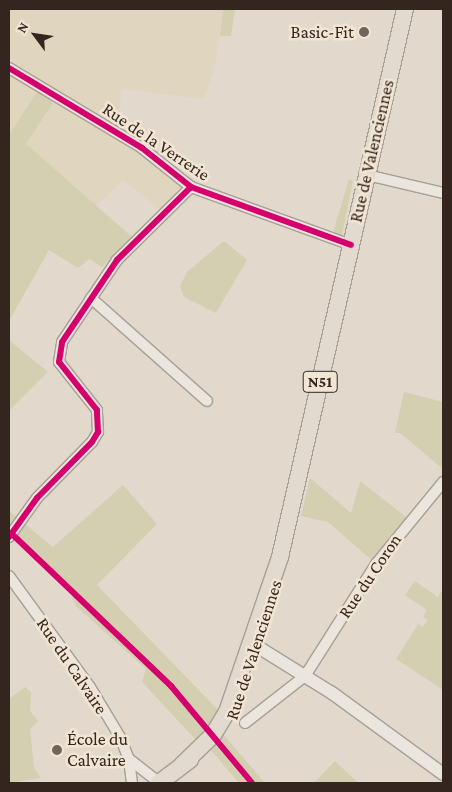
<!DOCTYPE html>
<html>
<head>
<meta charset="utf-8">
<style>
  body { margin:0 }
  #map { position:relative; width:452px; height:792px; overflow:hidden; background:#e2d9cc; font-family:"Crimson Pro",serif }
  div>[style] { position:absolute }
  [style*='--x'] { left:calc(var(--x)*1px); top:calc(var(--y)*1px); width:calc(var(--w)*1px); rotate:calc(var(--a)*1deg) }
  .farmland>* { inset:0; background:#e0d5be }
  .green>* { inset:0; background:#d3cfb0 }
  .roads { filter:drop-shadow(1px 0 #a79e96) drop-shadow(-1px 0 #a79e96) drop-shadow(0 1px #a79e96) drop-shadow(0 -1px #a79e96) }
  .minor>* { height:10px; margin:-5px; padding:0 5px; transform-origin:5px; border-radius:5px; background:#eae5dd }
  .tertiary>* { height:12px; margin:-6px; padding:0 6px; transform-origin:6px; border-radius:6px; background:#eae5dd }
  .primary>* { height:16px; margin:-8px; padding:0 8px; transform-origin:8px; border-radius:8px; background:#e2dacf }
  .cycleway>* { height:6px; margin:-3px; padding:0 3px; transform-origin:3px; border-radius:3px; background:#d6006c }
  .dots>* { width:14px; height:14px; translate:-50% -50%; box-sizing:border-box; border:2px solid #f2e5d3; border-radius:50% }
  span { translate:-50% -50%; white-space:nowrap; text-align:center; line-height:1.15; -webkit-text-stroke:5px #f2e5d3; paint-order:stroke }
  .shield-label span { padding:1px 4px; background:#f2e5d3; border:1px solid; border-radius:4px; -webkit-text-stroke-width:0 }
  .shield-label { font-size:16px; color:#34261f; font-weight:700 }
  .poi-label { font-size:18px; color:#34261f }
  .right { translate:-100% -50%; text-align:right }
  .left { translate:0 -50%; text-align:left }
  .street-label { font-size:18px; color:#34261f }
  .frame { position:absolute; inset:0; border:10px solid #34261f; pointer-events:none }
  .north { position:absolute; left:10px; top:10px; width:50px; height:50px; -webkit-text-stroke:4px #f2e5d3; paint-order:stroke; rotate:301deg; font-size:14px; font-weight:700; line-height:20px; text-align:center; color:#34261f }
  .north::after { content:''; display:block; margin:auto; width:18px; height:22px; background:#34261f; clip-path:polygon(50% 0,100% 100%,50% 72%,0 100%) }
</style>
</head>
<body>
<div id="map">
  <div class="farmland">
    <i style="clip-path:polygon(9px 9px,223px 9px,215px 66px,204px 99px,122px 89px,117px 132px,191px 187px,165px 213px,123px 180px,97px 206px,25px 144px,58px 96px,9px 135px)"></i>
  </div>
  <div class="green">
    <i style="clip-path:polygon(223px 9px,235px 9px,231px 36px,220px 36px)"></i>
    <i style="clip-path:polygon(41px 86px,58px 95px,26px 144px,132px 237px,102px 267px,90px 259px,78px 268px,49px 250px,9px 321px,9px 135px)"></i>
    <i style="clip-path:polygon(349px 179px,353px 181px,342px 236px,333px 233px)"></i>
    <i style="clip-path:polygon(224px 241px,247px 260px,216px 313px,184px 297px,180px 286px,187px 272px)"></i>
    <i style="clip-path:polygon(9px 340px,48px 372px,9px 411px)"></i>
    <i style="clip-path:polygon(404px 392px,443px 402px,443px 469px,400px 433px,395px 433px)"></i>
    <i style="clip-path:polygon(310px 478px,351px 513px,360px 481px,410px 520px,376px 564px,328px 522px,301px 516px)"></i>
    <i style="clip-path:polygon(123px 485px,157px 524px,97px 585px,218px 710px,212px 725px,206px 726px,213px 735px,198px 742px,142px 682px,146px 669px,76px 606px,70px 591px,18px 539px,12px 534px,9px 537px,9px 511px,53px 547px)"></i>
    <i style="clip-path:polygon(415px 581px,438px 597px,443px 589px,443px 690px,396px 659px,418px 624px,423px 627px,428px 620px,423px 617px,427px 610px,405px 595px)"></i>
    <i style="clip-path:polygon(25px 687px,31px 692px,30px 711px,38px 721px,30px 729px,34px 768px,41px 778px,9px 783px,9px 699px)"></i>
    <i style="clip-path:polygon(223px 734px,265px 783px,239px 783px,209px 748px)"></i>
    <i style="clip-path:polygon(335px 761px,358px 783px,314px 783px)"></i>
  </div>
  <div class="roads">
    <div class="minor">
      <i style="--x:9;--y:68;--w:155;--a:31"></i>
      <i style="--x:142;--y:148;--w:63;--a:38.5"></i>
      <i style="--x:191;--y:187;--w:170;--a:19.9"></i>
      <i style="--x:367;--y:175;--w:78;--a:13.3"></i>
      <i style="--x:91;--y:298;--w:155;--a:41.6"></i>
      <i style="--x:9;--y:537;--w:48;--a:-54.3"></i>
      <i style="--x:37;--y:498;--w:78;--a:-45.5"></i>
      <i style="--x:92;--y:442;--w:12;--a:-59"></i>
      <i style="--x:98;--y:432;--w:22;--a:-93"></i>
      <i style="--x:97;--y:410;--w:61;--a:-128.4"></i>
      <i style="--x:59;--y:362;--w:20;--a:-81"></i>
      <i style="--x:62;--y:342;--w:99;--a:-56.1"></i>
      <i style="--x:117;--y:260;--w:104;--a:-44.6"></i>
      <i style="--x:9;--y:576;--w:137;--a:53.9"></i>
      <i style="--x:90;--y:687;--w:58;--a:59"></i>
      <i style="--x:120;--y:737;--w:24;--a:68"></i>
      <i style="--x:129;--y:759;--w:24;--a:83"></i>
      <i style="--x:245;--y:723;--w:76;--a:-38.1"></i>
      <i style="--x:305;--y:676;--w:133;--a:-57.6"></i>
      <i style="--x:376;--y:564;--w:106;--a:-50.7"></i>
      <i style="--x:129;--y:759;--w:39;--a:38"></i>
    </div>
    <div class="tertiary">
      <i style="--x:250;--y:642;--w:97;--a:31.9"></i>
      <i style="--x:332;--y:693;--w:137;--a:36.1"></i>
    </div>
    <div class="primary">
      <i style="--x:182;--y:765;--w:43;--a:-44.1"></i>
      <i style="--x:213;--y:735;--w:27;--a:-59"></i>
      <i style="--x:227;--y:712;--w:164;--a:-71.1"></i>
      <i style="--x:280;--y:557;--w:562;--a:-77.15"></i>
      <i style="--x:159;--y:783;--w:39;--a:-37"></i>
    </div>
  </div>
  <div class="cycleway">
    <i style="--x:9;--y:68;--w:155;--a:31"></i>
    <i style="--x:142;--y:148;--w:63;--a:38.5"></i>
    <i style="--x:191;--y:187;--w:170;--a:19.9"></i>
    <i style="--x:12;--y:534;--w:220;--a:43.7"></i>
    <i style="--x:171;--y:686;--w:126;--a:50.1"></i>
    <i style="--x:9;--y:537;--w:48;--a:-54.3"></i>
    <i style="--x:37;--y:498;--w:78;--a:-45.5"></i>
    <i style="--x:92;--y:442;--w:12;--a:-59"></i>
    <i style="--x:98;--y:432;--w:22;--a:-93"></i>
    <i style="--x:97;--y:410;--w:61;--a:-128.4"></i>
    <i style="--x:59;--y:362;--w:20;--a:-81"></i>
    <i style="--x:62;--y:342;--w:99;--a:-56.1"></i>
    <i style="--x:117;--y:260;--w:104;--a:-44.6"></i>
  </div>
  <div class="dots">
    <i style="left:364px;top:32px;background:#71655c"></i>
    <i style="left:57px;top:750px;background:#71655c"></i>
  </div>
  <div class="shield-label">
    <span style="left:320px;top:382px">N51</span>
  </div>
  <div class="poi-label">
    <span class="right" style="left:354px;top:32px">Basic-Fit</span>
    <span class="left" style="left:67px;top:750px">École du<br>Calvaire</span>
  </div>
  <div class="street-label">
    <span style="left:156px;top:142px;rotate:34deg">Rue de la Verrerie</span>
    <span style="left:372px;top:151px;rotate:-77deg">Rue de Valenciennes</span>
    <span style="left:370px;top:576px;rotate:-56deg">Rue du Coron</span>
    <span style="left:254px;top:650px;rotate:-72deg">Rue de Valenciennes</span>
    <span style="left:72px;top:666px;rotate:56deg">Rue du Calvaire</span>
  </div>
  <div class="frame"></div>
  <div class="north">N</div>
</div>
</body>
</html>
